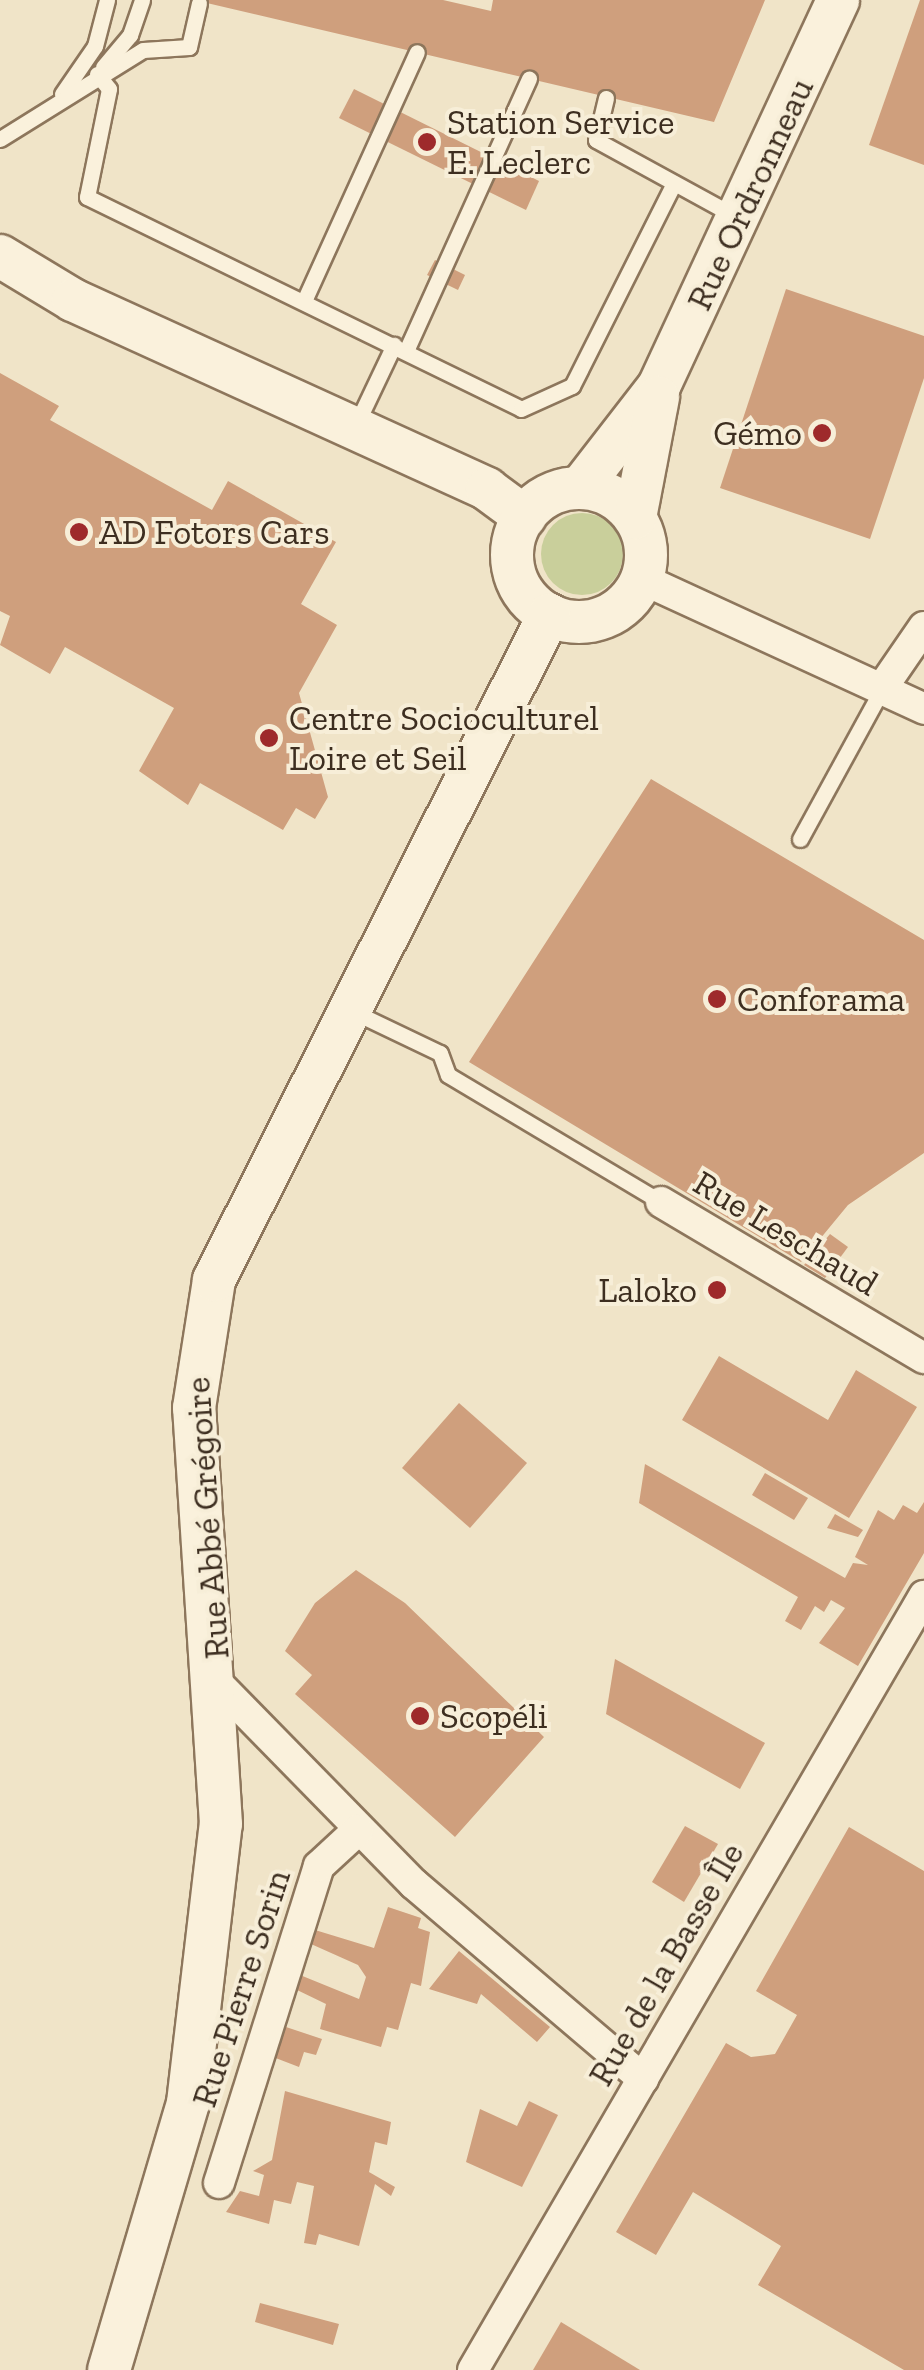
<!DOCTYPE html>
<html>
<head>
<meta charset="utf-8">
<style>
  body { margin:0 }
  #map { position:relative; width:924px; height:2370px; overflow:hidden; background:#f0e4c8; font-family:"Zilla Slab",serif }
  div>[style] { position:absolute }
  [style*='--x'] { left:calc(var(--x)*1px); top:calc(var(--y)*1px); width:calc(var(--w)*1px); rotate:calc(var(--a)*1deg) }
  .green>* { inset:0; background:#c9cf9b }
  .round { border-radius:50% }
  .building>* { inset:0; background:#cf9f7d }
  .roads { filter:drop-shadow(2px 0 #8d765c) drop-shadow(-2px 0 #8d765c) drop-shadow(0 2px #8d765c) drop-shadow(0 -2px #8d765c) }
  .lane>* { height:15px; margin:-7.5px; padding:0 7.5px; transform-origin:7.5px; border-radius:7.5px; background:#faf1dc }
  .street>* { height:30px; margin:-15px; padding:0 15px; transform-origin:15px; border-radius:15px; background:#faf1dc }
  .secondary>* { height:42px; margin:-21px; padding:0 21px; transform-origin:21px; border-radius:21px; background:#faf1dc }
  .secondary>.ring { margin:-21px; padding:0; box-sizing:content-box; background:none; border:42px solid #faf1dc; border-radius:50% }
  .dots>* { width:28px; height:28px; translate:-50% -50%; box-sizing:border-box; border:5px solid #f7eed8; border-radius:50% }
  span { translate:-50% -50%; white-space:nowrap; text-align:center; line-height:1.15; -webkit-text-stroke:8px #f7eed8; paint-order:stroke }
  .poi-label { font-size:35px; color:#3d2e20 }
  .left { translate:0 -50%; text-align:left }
  .right { translate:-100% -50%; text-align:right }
  .street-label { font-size:35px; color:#3d2e20 }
</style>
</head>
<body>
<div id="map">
  <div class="green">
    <i class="round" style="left:541px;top:513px;width:82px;height:82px"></i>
  </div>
  <div class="building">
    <i style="clip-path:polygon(194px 0,443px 0,491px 11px,493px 0,765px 0,714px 122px)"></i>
    <i style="clip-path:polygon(920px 0,924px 0,924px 165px,869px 145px)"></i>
    <i style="clip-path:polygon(354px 89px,539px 181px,526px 210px,339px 118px)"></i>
    <i style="clip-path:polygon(435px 260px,465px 275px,458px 290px,427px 275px)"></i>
    <i style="clip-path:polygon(786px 289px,924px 336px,924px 378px,870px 539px,720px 488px)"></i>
    <i style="clip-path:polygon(0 373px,59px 406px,50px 420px,212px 510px,228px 481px,336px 542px,301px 604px,337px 625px,299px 693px,328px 797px,315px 819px,296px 808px,283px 830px,200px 783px,188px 805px,139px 771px,174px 708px,65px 647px,50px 674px,0 645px,10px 616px,0 611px)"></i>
    <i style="clip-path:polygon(651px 779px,924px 940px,924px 1153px,848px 1205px,801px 1262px,469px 1062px)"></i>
    <i style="clip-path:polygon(830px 1234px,848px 1247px,825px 1278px,804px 1265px)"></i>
    <i style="clip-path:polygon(719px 1356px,828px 1420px,856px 1370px,917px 1407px,849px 1518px,682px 1420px)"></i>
    <i style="clip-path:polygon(459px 1403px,527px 1463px,470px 1528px,402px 1468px)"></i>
    <i style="clip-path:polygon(645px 1464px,845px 1578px,853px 1563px,868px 1565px,855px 1557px,878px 1510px,894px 1520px,903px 1505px,917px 1513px,924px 1502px,924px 1553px,858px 1666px,819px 1643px,845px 1608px,831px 1600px,824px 1612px,815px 1606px,801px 1630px,785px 1621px,798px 1597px,639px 1503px)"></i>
    <i style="clip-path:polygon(765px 1473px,808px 1498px,794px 1520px,752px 1495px)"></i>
    <i style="clip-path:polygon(835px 1514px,863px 1530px,858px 1537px,827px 1528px)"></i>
    <i style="clip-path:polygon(356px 1570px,405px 1603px,544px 1737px,455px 1837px,295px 1694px,312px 1675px,285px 1651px,315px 1603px)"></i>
    <i style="clip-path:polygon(615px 1659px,765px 1743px,740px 1789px,606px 1714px)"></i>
    <i style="clip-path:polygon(685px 1826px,718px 1844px,684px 1902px,652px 1882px)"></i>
    <i style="clip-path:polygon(849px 1827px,924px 1871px,924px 2370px,904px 2370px,758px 2285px,781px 2246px,693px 2192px,656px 2255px,616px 2232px,726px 2043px,751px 2057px,775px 2054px,797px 2015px,756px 1991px)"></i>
    <i style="clip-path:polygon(388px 1907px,421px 1918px,418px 1928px,430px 1932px,421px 1986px,411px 1983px,398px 2030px,387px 2027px,381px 2047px,320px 2029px,326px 2004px,295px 1989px,300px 1975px,359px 1999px,366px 1977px,358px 1965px,311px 1944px,315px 1930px,374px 1948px)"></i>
    <i style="clip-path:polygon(459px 1951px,550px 2027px,537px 2042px,481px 1994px,477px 2004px,429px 1989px)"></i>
    <i style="clip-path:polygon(283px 2026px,322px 2039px,316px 2055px,304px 2052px,299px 2067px,273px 2057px)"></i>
    <i style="clip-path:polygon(285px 2091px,391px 2122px,387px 2145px,375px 2142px,369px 2172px,395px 2187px,391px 2196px,375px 2184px,359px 2246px,319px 2234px,316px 2245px,304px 2243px,314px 2186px,297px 2182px,291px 2204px,274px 2200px,269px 2224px,226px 2212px,240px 2191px,259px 2196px,264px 2175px,253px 2171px,272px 2160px)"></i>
    <i style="clip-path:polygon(529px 2101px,558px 2115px,522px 2187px,466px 2162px,480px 2109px,517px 2126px)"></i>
    <i style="clip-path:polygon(260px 2303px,339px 2324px,333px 2345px,255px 2322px)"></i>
    <i style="clip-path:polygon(561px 2322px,640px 2370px,533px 2370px)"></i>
  </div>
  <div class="roads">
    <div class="lane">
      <i style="--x:103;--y:67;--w:42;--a:-49.8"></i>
      <i style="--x:130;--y:35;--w:37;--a:-71"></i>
      <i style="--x:97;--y:74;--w:19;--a:51"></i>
      <i style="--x:109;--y:89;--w:110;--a:101.5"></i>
      <i style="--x:87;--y:197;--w:483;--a:26"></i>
      <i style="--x:521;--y:409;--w:56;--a:-24.3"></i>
      <i style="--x:572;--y:386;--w:227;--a:-63.3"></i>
      <i style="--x:62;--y:94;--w:58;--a:-55.5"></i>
      <i style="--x:95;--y:46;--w:48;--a:-75.4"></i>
      <i style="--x:606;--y:98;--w:43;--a:103.4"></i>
      <i style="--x:596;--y:140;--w:158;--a:28.7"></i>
      <i style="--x:0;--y:139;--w:168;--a:-31.9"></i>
      <i style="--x:143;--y:50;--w:46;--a:-3.7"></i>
      <i style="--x:189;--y:47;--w:45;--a:-77.2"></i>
      <i style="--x:304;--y:301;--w:273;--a:-65.6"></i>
      <i style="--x:406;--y:351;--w:299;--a:-65.7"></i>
      <i style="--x:355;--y:427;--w:91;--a:-64.6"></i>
      <i style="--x:800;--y:839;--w:171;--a:-61.3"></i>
      <i style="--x:354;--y:1012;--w:95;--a:25.5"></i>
      <i style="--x:440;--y:1053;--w:23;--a:70"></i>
      <i style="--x:448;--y:1075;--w:248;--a:30.8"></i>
    </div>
    <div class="street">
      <i style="--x:642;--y:579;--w:311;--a:24.7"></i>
      <i style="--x:882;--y:688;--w:74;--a:-55.5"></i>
      <i style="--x:661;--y:1202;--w:306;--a:30.7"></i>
      <i style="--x:218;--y:1684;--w:280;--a:45.6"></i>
      <i style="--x:414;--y:1884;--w:301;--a:40.4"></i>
      <i style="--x:219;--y:2183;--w:332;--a:-72.5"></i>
      <i style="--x:319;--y:1866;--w:53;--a:-42.7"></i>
      <i style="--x:473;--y:2370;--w:896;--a:-59.77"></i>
    </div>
    <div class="secondary">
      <i style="--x:0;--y:256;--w:85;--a:31.1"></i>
      <i style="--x:73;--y:300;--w:455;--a:24.5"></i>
      <i style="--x:487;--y:489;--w:47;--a:36.4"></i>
      <i style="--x:580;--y:488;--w:129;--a:-52.2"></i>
      <i style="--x:659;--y:386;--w:425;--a:-65.1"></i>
      <i class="ring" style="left:512px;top:488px;width:92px;height:92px"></i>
      <i style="--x:635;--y:518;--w:123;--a:-79.2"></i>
      <i style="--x:109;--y:2370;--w:278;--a:-73.5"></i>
      <i style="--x:188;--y:2103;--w:281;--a:-83.3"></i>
      <i style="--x:221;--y:1824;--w:417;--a:-93.7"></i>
      <i style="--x:194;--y:1408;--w:130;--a:-81.1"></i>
      <i style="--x:214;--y:1280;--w:745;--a:-63.26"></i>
    </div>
  </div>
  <div class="dots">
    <i style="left:427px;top:142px;background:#9e2a2b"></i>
    <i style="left:822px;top:433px;background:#9e2a2b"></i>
    <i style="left:79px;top:532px;background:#9e2a2b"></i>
    <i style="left:269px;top:738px;background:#9e2a2b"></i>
    <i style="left:717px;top:999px;background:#9e2a2b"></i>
    <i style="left:717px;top:1290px;background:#9e2a2b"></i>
    <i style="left:420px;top:1716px;background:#9e2a2b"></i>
  </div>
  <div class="poi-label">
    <span class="left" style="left:447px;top:142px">Station Service<br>E. Leclerc</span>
    <span class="right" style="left:802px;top:433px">Gémo</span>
    <span class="left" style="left:99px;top:532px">AD Fotors Cars</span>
    <span class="left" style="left:289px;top:738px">Centre Socioculturel<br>Loire et Seil</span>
    <span class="left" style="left:737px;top:999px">Conforama</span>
    <span class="right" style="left:697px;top:1290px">Laloko</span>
    <span class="left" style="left:440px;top:1716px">Scopéli</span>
  </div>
  <div class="street-label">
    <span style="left:750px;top:194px;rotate:-65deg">Rue Ordronneau</span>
    <span style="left:786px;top:1233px;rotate:31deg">Rue Leschaud</span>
    <span style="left:207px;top:1518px;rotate:-94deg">Rue Abbé Grégoire</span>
    <span style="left:666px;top:1964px;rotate:-60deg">Rue de la Basse Île</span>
    <span style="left:241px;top:1988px;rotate:-72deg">Rue Pierre Sorin</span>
  </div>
</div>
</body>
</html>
